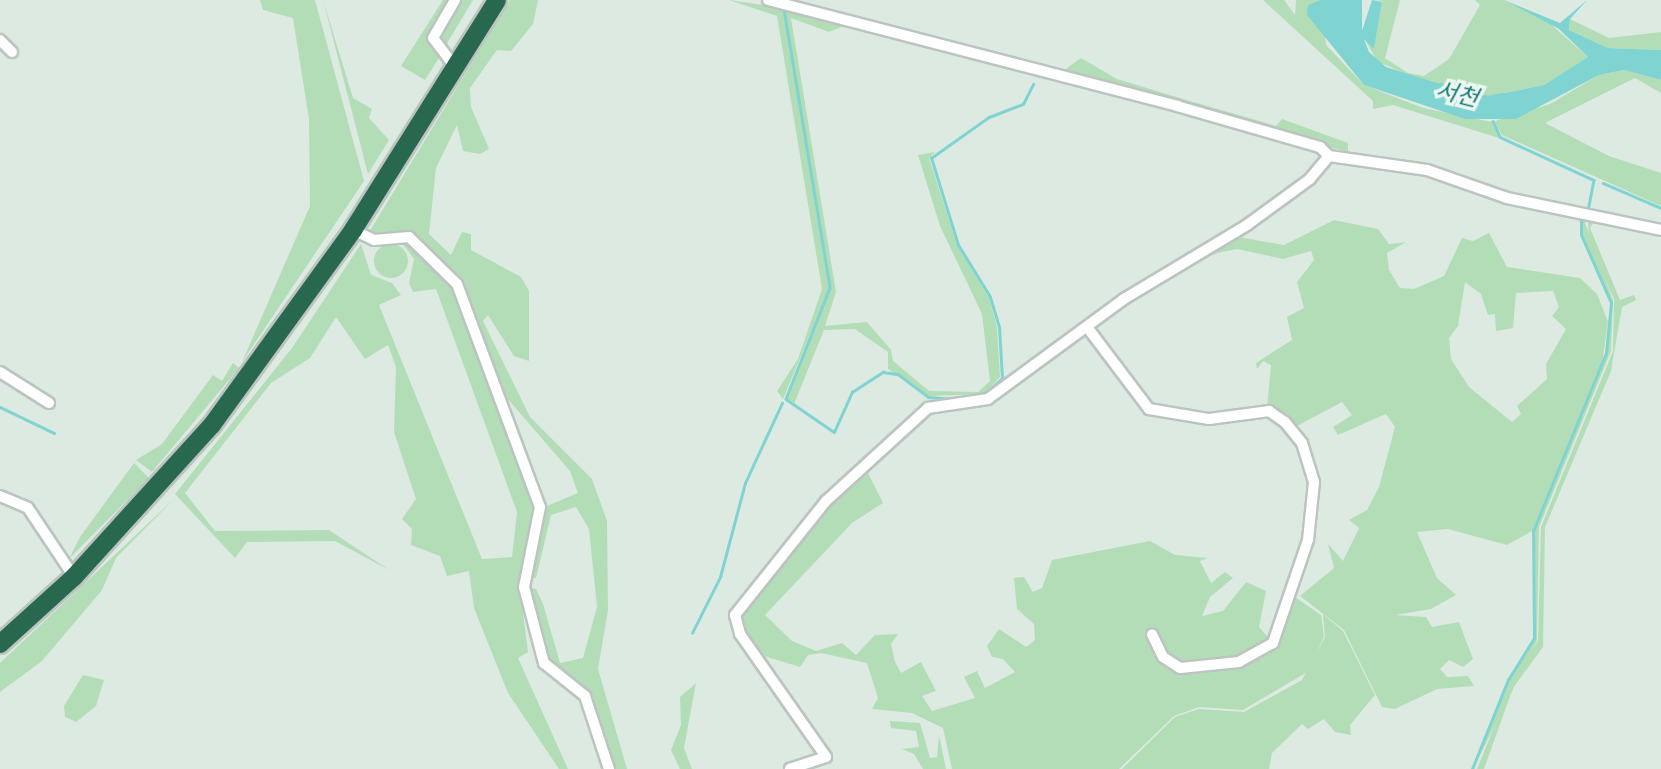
<!DOCTYPE html>
<html>
<head>
<meta charset="utf-8">
<style>
  body { margin:0 }
  #map { position:relative; width:1661px; height:769px; overflow:hidden; background:#ddeae2; font-family:"Fira Sans Condensed","Noto Sans KR",sans-serif }
  div>[style] { position:absolute }
  [style*='--x'] { left:calc(var(--x)*1px); top:calc(var(--y)*1px); width:calc(var(--w)*1px); rotate:calc(var(--a)*1deg) }
  .green>* { inset:0; background:#b3ddb7 }
  .round { border-radius:50% }
  .water>* { inset:0; background:#7fd4d2 }
  .stream>* { height:2.5px; margin:-1.25px; padding:0 1.25px; transform-origin:1.25px; border-radius:1.25px; background:#7fd4d2 }
  .river>* { height:14px; margin:-7px; padding:0 7px; transform-origin:7px; border-radius:7px; background:#7fd4d2 }
  .roads { filter:drop-shadow(2px 0 #bcc4c0) drop-shadow(-2px 0 #bcc4c0) drop-shadow(0 2px #bcc4c0) drop-shadow(0 -2px #bcc4c0) }
  .street>* { height:10px; margin:-5px; padding:0 5px; transform-origin:5px; border-radius:5px; background:#fff }
  .highway>* { height:18px; margin:-9px; padding:0 9px; transform-origin:9px; border-radius:9px; background:#27684f }
  span { translate:-50% -50%; white-space:nowrap; text-align:center; line-height:1.15; -webkit-text-stroke:7px #edf7f0; paint-order:stroke }
  .water-label { font-size:23px; color:#147977; font-style:italic }
</style>
</head>
<body>
<div id="map">
  <div class="green">
    <i style="clip-path:polygon(260px 0,315px 0,364px 181px,242px 362px,310px 206px,309px 119px,293px 18px,263px 10px)"></i>
    <i style="clip-path:polygon(323px 0,353px 98px,372px 109px,369px 118px,389px 140px,368px 174px)"></i>
    <i style="clip-path:polygon(443px 0,452px 0,432px 35px,439px 58px,425px 80px,401px 66px)"></i>
    <i style="clip-path:polygon(457px 0,473px 0,443px 50px,438px 36px)"></i>
    <i style="clip-path:polygon(510px 0,538px 0,533px 24px,511px 51px,497px 50px,470px 88px,471px 107px,489px 149px,480px 154px,463px 151px,457px 125px,436px 168px,429px 234px,451px 255px,462px 232px,471px 234px,471px 250px,521px 277px,529px 291px,529px 361px,514px 356px,488px 315px,483px 321px,530px 417px,592px 479px,607px 521px,608px 610px,598px 669px,627px 769px,611px 769px,586px 692px,549px 664px,526px 587px,536px 589px,543px 604px,560px 663px,583px 658px,597px 607px,589px 529px,576px 507px,551px 515px,536px 578px,527px 579px,542px 508px,578px 493px,570px 471px,507px 398px,451px 269px,409px 233px,368px 234px)"></i>
    <i style="clip-path:polygon(729px 0,783px 8px,829px 289px,783px 399px,777px 391px,798px 359px,822px 289px,777px 16px)"></i>
    <i style="clip-path:polygon(1263px 0,1284px 0,1295px 15px,1296px 0,1321px 0,1326px 45px,1364px 85px,1423px 108px,1492px 122px,1499px 138px,1393px 105px,1373px 109px,1373px 101px)"></i>
    <i style="clip-path:polygon(1373px 0,1400px 0,1385px 58px,1408px 73px,1424px 76px,1449px 59px,1480px 5px,1475px 0,1504px 0,1547px 21px,1588px 57px,1544px 85px,1466px 101px,1377px 61px,1363px 36px,1374px 49px,1382px 1px)"></i>
    <i style="clip-path:polygon(785px 9px,846px 25px,829px 32px,791px 18px,836px 292px,825px 326px,867px 322px,891px 350px,893px 361px,929px 391px,978px 392px,990px 381px,982px 314px,940px 226px,918px 155px,935px 152px,929px 158px,957px 245px,989px 298px,997px 327px,1000px 377px,984px 394px,929px 396px,888px 369px,888px 352px,855px 329px,824px 330px,794px 404px,787px 400px,831px 288px)"></i>
    <i style="clip-path:polygon(1570px 19px,1609px 38px,1661px 32px,1661px 50px,1608px 48px,1569px 30px)"></i>
    <i style="clip-path:polygon(1081px 58px,1117px 79px,1183px 99px,1276px 126px,1282px 119px,1348px 143px,1348px 152px,1059px 74px)"></i>
    <i style="clip-path:polygon(1624px 70px,1661px 80px,1661px 93px,1635px 78px,1545px 123px,1609px 156px,1661px 173px,1661px 206px,1502px 135px,1497px 127px,1495px 121px,1550px 104px,1599px 75px)"></i>
    <i style="clip-path:polygon(1583px 217px,1613px 300px,1611px 351px,1539px 527px,1537px 641px,1473px 769px,1508px 680px,1535px 638px,1533px 531px,1606px 353px,1612px 303px,1581px 235px)"></i>
    <i style="clip-path:polygon(1588px 219px,1661px 231px,1661px 237px,1593px 223px,1590px 228px,1620px 300px,1634px 295px,1636px 300px,1622px 307px,1611px 371px,1545px 527px,1543px 647px,1513px 688px,1484px 769px,1477px 769px,1512px 683px,1538px 641px,1541px 527px,1613px 351px,1614px 299px,1589px 242px)"></i>
    <i style="clip-path:polygon(evenodd,1334px 220px,1378px 229px,1389px 244px,1406px 242px,1387px 253px,1389px 270px,1400px 288px,1414px 289px,1444px 276px,1462px 238px,1473px 241px,1489px 233px,1507px 267px,1580px 278px,1597px 294px,1608px 322px,1602px 364px,1532px 531px,1507px 545px,1448px 529px,1417px 532px,1437px 578px,1456px 595px,1431px 609px,1395px 615px,1426px 617px,1432px 627px,1459px 622px,1473px 659px,1463px 667px,1449px 660px,1440px 669px,1447px 677px,1468px 676px,1474px 686px,1437px 689px,1395px 709px,1382px 707px,1344px 630px,1300px 596px,1334px 568px,1328px 544px,1343px 561px,1359px 528px,1349px 520px,1367px 510px,1379px 487px,1395px 427px,1386px 414px,1338px 435px,1333px 427px,1352px 415px,1342px 402px,1295px 427px,1267px 409px,1271px 365px,1263px 361px,1257px 369px,1256px 363px,1292px 340px,1287px 317px,1304px 308px,1297px 282px,1314px 260px,1311px 251px,1283px 259px,1237px 249px,1198px 257px,1233px 236px,1284px 245px,1334px 220px,1465px 282px,1481px 294px,1488px 315px,1495px 314px,1496px 331px,1513px 328px,1516px 293px,1553px 291px,1559px 307px,1552px 316px,1566px 329px,1546px 364px,1547px 379px,1517px 406px,1521px 414px,1512px 422px,1469px 387px,1451px 359px,1449px 338px,1458px 326px,1465px 282px)"></i>
    <i style="clip-path:polygon(407px 238px,450px 276px,536px 508px,519px 583px,528px 652px,518px 658px,568px 769px,559px 769px,508px 693px,474px 608px,469px 571px,447px 576px,440px 556px,411px 545px,412px 529px,402px 519px,416px 499px,394px 432px,396px 367px,388px 345px,365px 359px,336px 317px,310px 358px,271px 383px,185px 493px,215px 531px,329px 530px,389px 570px,335px 541px,247px 542px,235px 558px,175px 494px,292px 348px,361px 244px,371px 275px,392px 283px,401px 295px,379px 305px,482px 559px,512px 557px,517px 512px,436px 289px,413px 292px,409px 283px,414px 259px,399px 239px)"></i>
    <i class="round" style="left:374px;top:244px;width:34px;height:34px"></i>
    <i style="clip-path:polygon(233px 363px,239px 368px,152px 472px,136px 460px,162px 444px,213px 375px,222px 381px)"></i>
    <i style="clip-path:polygon(134px 463px,149px 478px,69px 559px,80px 537px)"></i>
    <i style="clip-path:polygon(865px 467px,883px 503px,852px 523px,765px 615px,792px 641px,816px 651px,842px 643px,856px 655px,875px 635px,898px 634px,891px 644px,895px 662px,901px 673px,921px 662px,936px 691px,922px 696px,932px 711px,975px 698px,964px 677px,977px 671px,985px 688px,1015px 672px,1003px 659px,992px 657px,987px 646px,999px 629px,1026px 647px,1035px 640px,1034px 624px,1017px 609px,1014px 578px,1024px 577px,1033px 592px,1042px 588px,1052px 560px,1150px 541px,1175px 555px,1208px 558px,1200px 561px,1211px 583px,1225px 572px,1233px 578px,1210px 597px,1202px 616px,1223px 611px,1246px 582px,1266px 591px,1259px 627px,1272px 642px,1239px 660px,1181px 666px,1164px 656px,1153px 634px,1153px 655px,1177px 669px,1249px 660px,1275px 643px,1292px 595px,1321px 615px,1324px 636px,1309px 671px,1243px 710px,1199px 707px,1174px 716px,1119px 769px,952px 769px,943px 728px,912px 713px,872px 709px,878px 698px,867px 663px,821px 653px,808px 655px,800px 667px,758px 654px,737px 622px,795px 541px)"></i>
    <i style="clip-path:polygon(175px 498px,116px 558px,102px 590px,42px 661px,0 692px,0 663px)"></i>
    <i style="clip-path:polygon(1323px 614px,1343px 631px,1375px 695px,1350px 725px,1351px 735px,1335px 732px,1324px 719px,1308px 729px,1302px 724px,1272px 753px,1269px 769px,1122px 769px,1175px 717px,1199px 709px,1244px 712px,1302px 680px,1325px 637px)"></i>
    <i style="clip-path:polygon(83px 675px,104px 680px,96px 706px,76px 722px,65px 717px,64px 706px)"></i>
    <i style="clip-path:polygon(696px 683px,684px 748px,692px 769px,680px 769px,671px 750px,681px 725px,680px 697px)"></i>
    <i style="clip-path:polygon(890px 721px,920px 723px,930px 758px,937px 757px,939px 735px,946px 769px,923px 769px,914px 754px,902px 749px,919px 747px,916px 731px,891px 728px)"></i>
  </div>
  <div class="water">
    <i style="clip-path:polygon(1321px 0,1362px 0,1362px 31px,1372px 0,1382px 2px,1374px 49px,1364px 39px,1369px 52px,1386px 67px,1440px 84px,1466px 101px,1544px 85px,1588px 57px,1559px 29px,1504px 0,1560px 23px,1587px 0,1570px 19px,1569px 30px,1608px 48px,1661px 50px,1661px 80px,1624px 70px,1599px 75px,1516px 119px,1465px 119px,1364px 85px,1307px 15px,1308px 5px)"></i>
  </div>
  <div class="stream">
    <i style="--x:784;--y:9;--w:283;--a:80.6"></i>
    <i style="--x:830;--y:288;--w:119;--a:111.6"></i>
    <i style="--x:786;--y:399;--w:58;--a:34.5"></i>
    <i style="--x:834;--y:432;--w:44;--a:-65.8"></i>
    <i style="--x:852;--y:392;--w:37;--a:-33"></i>
    <i style="--x:883;--y:372;--w:15;--a:8"></i>
    <i style="--x:898;--y:374;--w:38;--a:37"></i>
    <i style="--x:928;--y:397;--w:28;--a:4"></i>
    <i style="--x:1493;--y:121;--w:17;--a:66"></i>
    <i style="--x:1500;--y:137;--w:103;--a:24.6"></i>
    <i style="--x:1594;--y:180;--w:33;--a:101"></i>
    <i style="--x:1603;--y:183;--w:63;--a:23.3"></i>
    <i style="--x:984;--y:395;--w:25;--a:-43"></i>
    <i style="--x:1002;--y:378;--w:51;--a:-93.4"></i>
    <i style="--x:999;--y:327;--w:31;--a:-107"></i>
    <i style="--x:990;--y:297;--w:61;--a:-121.6"></i>
    <i style="--x:958;--y:245;--w:91;--a:-107.2"></i>
    <i style="--x:931;--y:158;--w:71;--a:-35.3"></i>
    <i style="--x:989;--y:117;--w:36;--a:-21"></i>
    <i style="--x:1023;--y:104;--w:22;--a:-63"></i>
    <i style="--x:0;--y:407;--w:60;--a:25.7"></i>
    <i style="--x:692;--y:633;--w:63;--a:-63.4"></i>
    <i style="--x:720;--y:577;--w:97;--a:-75.1"></i>
    <i style="--x:745;--y:483;--w:88;--a:-65.2"></i>
    <i style="--x:1472;--y:769;--w:96;--a:-68"></i>
    <i style="--x:1508;--y:680;--w:49;--a:-58.2"></i>
    <i style="--x:1534;--y:638;--w:107;--a:-90.5"></i>
    <i style="--x:1533;--y:531;--w:192;--a:-67.7"></i>
    <i style="--x:1606;--y:353;--w:50;--a:-84.3"></i>
    <i style="--x:1611;--y:303;--w:74;--a:-113.8"></i>
    <i style="--x:1581;--y:235;--w:15;--a:-90"></i>
  </div>
  <div class="river">
    <i style="--x:1441;--y:90;--w:48;--a:15.8"></i>
    <i style="--x:1487;--y:103;--w:16;--a:-11"></i>
  </div>
  <div class="roads">
    <div class="street">
      <i style="--x:768;--y:0;--w:423;--a:14.5"></i>
      <i style="--x:1177;--y:106;--w:149;--a:16"></i>
      <i style="--x:1320;--y:147;--w:13;--a:45"></i>
      <i style="--x:1329;--y:156;--w:30;--a:130"></i>
      <i style="--x:1310;--y:179;--w:78;--a:143.9"></i>
      <i style="--x:1247;--y:225;--w:144;--a:149"></i>
      <i style="--x:1124;--y:299;--w:169;--a:143.7"></i>
      <i style="--x:988;--y:399;--w:61;--a:171.5"></i>
      <i style="--x:928;--y:408;--w:138;--a:137.6"></i>
      <i style="--x:826;--y:501;--w:146;--a:128.6"></i>
      <i style="--x:735;--y:615;--w:20;--a:75"></i>
      <i style="--x:740;--y:634;--w:150;--a:55"></i>
      <i style="--x:826;--y:757;--w:38;--a:162"></i>
      <i style="--x:0;--y:40;--w:17;--a:45"></i>
      <i style="--x:455;--y:67;--w:36;--a:-127"></i>
      <i style="--x:433;--y:38;--w:44;--a:-59.9"></i>
      <i style="--x:1329;--y:156;--w:99;--a:8.1"></i>
      <i style="--x:1427;--y:170;--w:85;--a:19.3"></i>
      <i style="--x:1507;--y:198;--w:157;--a:11.7"></i>
      <i style="--x:353;--y:230;--w:23;--a:25"></i>
      <i style="--x:374;--y:240;--w:35;--a:-5"></i>
      <i style="--x:409;--y:237;--w:67;--a:44.4"></i>
      <i style="--x:457;--y:284;--w:238;--a:69.6"></i>
      <i style="--x:540;--y:507;--w:82;--a:101.3"></i>
      <i style="--x:524;--y:587;--w:79;--a:75.3"></i>
      <i style="--x:544;--y:663;--w:53;--a:38.8"></i>
      <i style="--x:585;--y:696;--w:77;--a:71.8"></i>
      <i style="--x:1087;--y:327;--w:103;--a:52.9"></i>
      <i style="--x:1149;--y:409;--w:61;--a:9.5"></i>
      <i style="--x:1209;--y:419;--w:61;--a:-7.6"></i>
      <i style="--x:1269;--y:411;--w:19;--a:35"></i>
      <i style="--x:1285;--y:422;--w:27;--a:51"></i>
      <i style="--x:1302;--y:443;--w:41;--a:72.9"></i>
      <i style="--x:1314;--y:482;--w:58;--a:95.9"></i>
      <i style="--x:1308;--y:540;--w:109;--a:108.8"></i>
      <i style="--x:1273;--y:643;--w:39;--a:151"></i>
      <i style="--x:1239;--y:662;--w:59;--a:174.2"></i>
      <i style="--x:1180;--y:668;--w:20;--a:-147"></i>
      <i style="--x:1163;--y:657;--w:25;--a:-116"></i>
      <i style="--x:0;--y:372;--w:58;--a:32.3"></i>
      <i style="--x:0;--y:496;--w:30;--a:23"></i>
      <i style="--x:28;--y:508;--w:83;--a:56.3"></i>
    </div>
    <div class="highway">
      <i style="--x:0;--y:644;--w:100;--a:-42.2"></i>
      <i style="--x:74;--y:577;--w:205;--a:-47.8"></i>
      <i style="--x:212;--y:425;--w:241;--a:-54.1"></i>
      <i style="--x:353;--y:230;--w:271;--a:-57.9"></i>
    </div>
  </div>
  <div class="water-label">
    <span style="left:1457px;top:94px;rotate:14deg">서천</span>
  </div>
</div>
</body>
</html>
